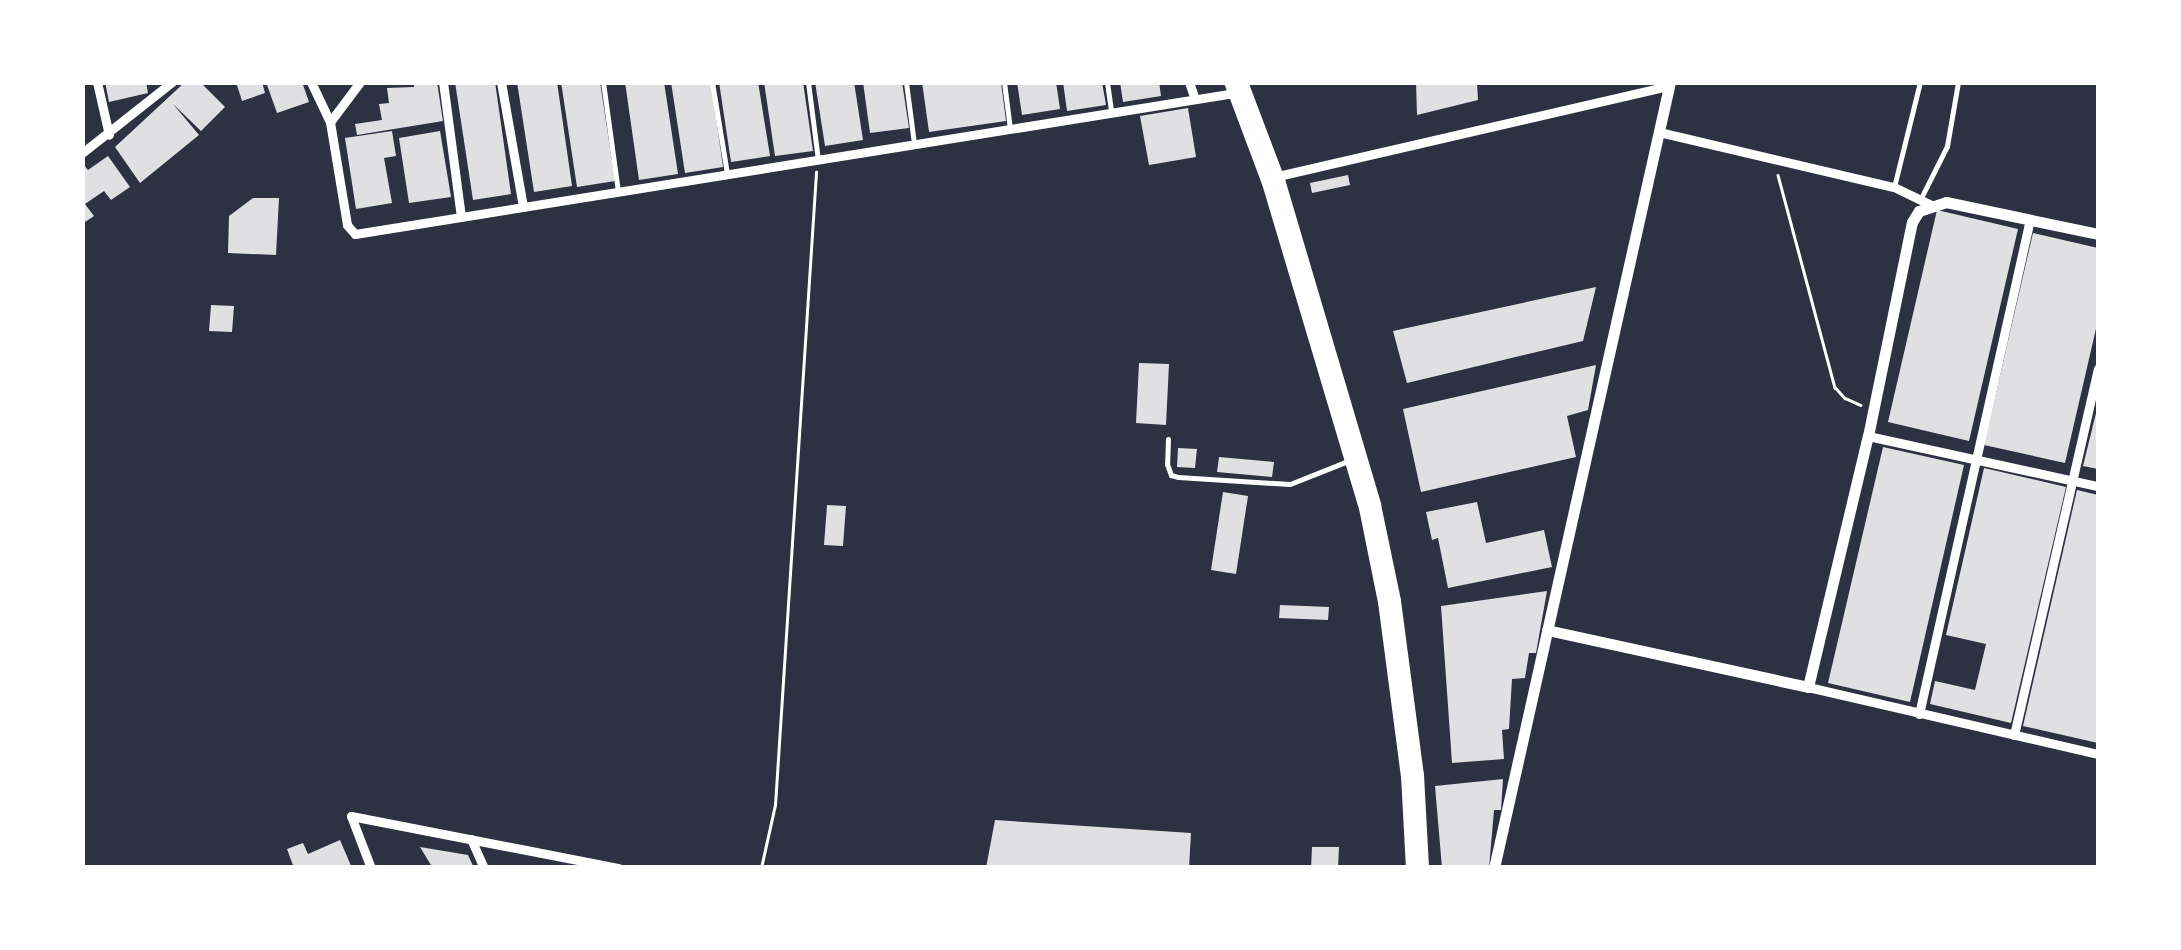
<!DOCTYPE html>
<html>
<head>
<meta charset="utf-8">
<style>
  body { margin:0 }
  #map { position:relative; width:2181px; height:950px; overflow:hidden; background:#2d3142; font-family:Raleway,sans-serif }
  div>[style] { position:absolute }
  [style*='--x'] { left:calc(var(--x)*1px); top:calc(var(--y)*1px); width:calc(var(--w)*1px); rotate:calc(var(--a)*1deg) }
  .building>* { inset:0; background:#e0e0e3 }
  .path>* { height:2.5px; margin:-1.25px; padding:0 1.25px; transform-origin:1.25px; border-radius:1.25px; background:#fff }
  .service>* { height:5px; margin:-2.5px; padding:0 2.5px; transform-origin:2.5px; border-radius:2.5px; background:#fff }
  .minor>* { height:9px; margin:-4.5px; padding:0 4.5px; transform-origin:4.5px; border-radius:4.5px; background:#fff }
  .tertiary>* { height:11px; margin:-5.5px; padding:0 5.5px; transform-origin:5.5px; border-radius:5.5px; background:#fff }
  .secondary>* { height:12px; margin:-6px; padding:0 6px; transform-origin:6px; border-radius:6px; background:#fff }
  span { translate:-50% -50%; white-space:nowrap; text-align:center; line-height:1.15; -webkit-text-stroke:10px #fff; paint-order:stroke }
  .frame { position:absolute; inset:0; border:85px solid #fff; pointer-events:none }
</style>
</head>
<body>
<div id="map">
  <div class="building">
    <i style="clip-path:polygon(105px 82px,146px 82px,148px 93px,109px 102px)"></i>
    <i style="clip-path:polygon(185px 82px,200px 82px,225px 107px,201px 131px,173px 104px,199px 135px,140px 183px,115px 147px)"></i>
    <i style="clip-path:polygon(236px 82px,262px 82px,265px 93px,242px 101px)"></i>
    <i style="clip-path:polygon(266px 82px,302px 82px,309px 102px,277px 113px)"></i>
    <i style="clip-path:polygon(414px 82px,437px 82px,443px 121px,357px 135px,355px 124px,382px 120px,379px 104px,389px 103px,387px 88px,414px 87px)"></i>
    <i style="clip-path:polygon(455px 82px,495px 82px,511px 194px,473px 200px)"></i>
    <i style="clip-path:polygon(517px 82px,557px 82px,572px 186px,534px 192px)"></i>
    <i style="clip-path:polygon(561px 82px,600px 82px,615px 181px,577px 187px)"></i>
    <i style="clip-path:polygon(625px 82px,664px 82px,678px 174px,639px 180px)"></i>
    <i style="clip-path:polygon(671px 82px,711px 82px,723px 167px,685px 173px)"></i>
    <i style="clip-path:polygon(719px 82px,758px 82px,770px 156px,731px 162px)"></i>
    <i style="clip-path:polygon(764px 82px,803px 82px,813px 151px,775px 156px)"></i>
    <i style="clip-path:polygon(815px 82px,854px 82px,863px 140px,825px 146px)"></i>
    <i style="clip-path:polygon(863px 82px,902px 82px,909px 128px,870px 133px)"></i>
    <i style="clip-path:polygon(922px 82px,1001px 82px,1006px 121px,929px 132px)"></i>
    <i style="clip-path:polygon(1017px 82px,1056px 82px,1060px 109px,1022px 115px)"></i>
    <i style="clip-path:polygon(1063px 82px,1102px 82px,1106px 105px,1067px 111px)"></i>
    <i style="clip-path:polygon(1120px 82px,1159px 82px,1161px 96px,1123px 102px)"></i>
    <i style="clip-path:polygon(1416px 82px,1477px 82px,1478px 100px,1417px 115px)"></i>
    <i style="clip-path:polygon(1188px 108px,1196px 157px,1149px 165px,1140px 116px)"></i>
    <i style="clip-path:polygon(392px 131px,396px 156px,384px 158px,392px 203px,356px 209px,345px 138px)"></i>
    <i style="clip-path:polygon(440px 131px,451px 197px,409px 203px,399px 138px)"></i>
    <i style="clip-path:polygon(108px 156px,130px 187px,111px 200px,104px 191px,85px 204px,94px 216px,82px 224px,82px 163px,88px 170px)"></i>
    <i style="clip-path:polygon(1348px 175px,1350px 185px,1312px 193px,1310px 183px)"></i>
    <i style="clip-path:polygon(253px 198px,279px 198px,276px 255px,228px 253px,229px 216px)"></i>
    <i style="clip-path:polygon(1937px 210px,2018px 229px,1969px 441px,1888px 422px)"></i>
    <i style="clip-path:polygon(2033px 233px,2098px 248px,2098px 320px,2065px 463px,1984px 445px)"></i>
    <i style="clip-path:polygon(1596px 287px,1583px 341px,1407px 383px,1393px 331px)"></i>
    <i style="clip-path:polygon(211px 305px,234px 306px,232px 332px,209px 331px)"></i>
    <i style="clip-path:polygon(1139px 363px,1169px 364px,1166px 425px,1136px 423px)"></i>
    <i style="clip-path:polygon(1596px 365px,1588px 410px,1567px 416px,1576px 457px,1421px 492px,1403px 409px)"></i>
    <i style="clip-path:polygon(2098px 405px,2098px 469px,2083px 466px)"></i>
    <i style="clip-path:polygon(1883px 447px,1964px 465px,1910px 702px,1828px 683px)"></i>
    <i style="clip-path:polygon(1178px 448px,1197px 449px,1195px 468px,1177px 467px)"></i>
    <i style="clip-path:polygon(1219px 457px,1274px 462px,1272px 477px,1217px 472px)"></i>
    <i style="clip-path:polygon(1984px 468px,2066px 487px,2011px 723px,1930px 704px,1935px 681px,1975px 690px,1986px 644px,1946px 635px)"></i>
    <i style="clip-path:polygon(2077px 490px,2098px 495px,2098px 743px,2023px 726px)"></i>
    <i style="clip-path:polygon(1223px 492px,1248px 496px,1236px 574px,1211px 570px)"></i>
    <i style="clip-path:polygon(1477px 502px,1486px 543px,1544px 530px,1552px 567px,1448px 588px,1438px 538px,1432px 540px,1426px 512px)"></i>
    <i style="clip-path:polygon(827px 505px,846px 506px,843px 546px,824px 545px)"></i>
    <i style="clip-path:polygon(1547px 591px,1536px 653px,1529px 653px,1525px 678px,1512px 679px,1509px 729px,1502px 730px,1504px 759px,1452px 763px,1441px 606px)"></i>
    <i style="clip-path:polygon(1280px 605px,1329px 607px,1328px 620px,1279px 618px)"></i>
    <i style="clip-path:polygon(1503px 779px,1501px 810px,1494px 810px,1489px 868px,1442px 868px,1435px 786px)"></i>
    <i style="clip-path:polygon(995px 820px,1191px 833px,1189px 868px,986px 868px)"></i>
    <i style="clip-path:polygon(340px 840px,352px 868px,294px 868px,287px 849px,303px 843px,308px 854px)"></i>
    <i style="clip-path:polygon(420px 847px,468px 855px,474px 868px,425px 868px,431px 865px)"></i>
    <i style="clip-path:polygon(1312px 847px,1339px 847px,1338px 868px,1311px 868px)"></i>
  </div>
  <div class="path">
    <i style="--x:1778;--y:175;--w:220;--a:75"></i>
    <i style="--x:1835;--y:387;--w:15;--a:48"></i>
    <i style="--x:1845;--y:398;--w:17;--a:24"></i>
    <i style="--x:761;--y:868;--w:65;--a:-77.5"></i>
    <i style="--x:775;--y:805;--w:634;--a:-86.29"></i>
  </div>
  <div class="service">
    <i style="--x:603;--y:82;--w:111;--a:82.2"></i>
    <i style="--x:712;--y:82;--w:93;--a:80.7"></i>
    <i style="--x:808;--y:82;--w:79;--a:82.7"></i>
    <i style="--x:906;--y:82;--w:63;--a:82.6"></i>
    <i style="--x:1004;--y:82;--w:47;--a:82.7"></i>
    <i style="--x:1107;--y:82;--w:29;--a:82"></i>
    <i style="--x:1894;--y:187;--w:108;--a:-76.1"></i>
    <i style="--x:1920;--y:200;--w:60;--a:-63.4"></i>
    <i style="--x:1947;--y:146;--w:65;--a:-80.2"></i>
    <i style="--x:1168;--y:439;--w:25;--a:92"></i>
    <i style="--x:1167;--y:464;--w:12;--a:70"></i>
    <i style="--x:1171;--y:475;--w:7;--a:16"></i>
    <i style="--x:1178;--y:477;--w:112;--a:3.6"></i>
    <i style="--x:1290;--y:484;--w:62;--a:-21.6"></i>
  </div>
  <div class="minor">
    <i style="--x:97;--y:82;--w:54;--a:77.2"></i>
    <i style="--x:311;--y:82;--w:44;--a:64.6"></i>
    <i style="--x:360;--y:82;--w:50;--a:126.9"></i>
    <i style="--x:330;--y:122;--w:104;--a:80.6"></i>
    <i style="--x:347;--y:225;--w:12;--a:48"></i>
    <i style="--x:355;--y:234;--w:890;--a:-9.11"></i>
    <i style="--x:443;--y:82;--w:136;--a:82.4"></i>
    <i style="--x:501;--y:82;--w:127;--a:80"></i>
    <i style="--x:1189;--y:82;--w:18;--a:71"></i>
    <i style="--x:1659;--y:132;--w:241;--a:13.2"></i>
    <i style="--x:1894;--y:187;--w:41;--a:25.9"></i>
    <i style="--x:82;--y:153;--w:115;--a:-38.3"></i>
    <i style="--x:1278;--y:176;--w:401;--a:-13"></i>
    <i style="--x:1868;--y:436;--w:235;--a:12.3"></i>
    <i style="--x:1808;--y:687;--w:298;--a:13"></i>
    <i style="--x:1919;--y:714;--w:507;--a:-77.36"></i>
    <i style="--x:2014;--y:735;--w:376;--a:-77.1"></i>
    <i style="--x:351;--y:816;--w:273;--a:11"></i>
    <i style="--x:351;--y:816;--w:56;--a:69"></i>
    <i style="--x:471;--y:839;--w:32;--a:66"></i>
  </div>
  <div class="tertiary">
    <i style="--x:1547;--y:630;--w:267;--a:12.3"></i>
    <i style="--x:1808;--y:687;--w:258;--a:-76.6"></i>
    <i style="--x:1868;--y:436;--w:218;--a:-78.4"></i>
    <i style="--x:1912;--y:222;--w:13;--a:-58"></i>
    <i style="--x:1919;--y:211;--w:28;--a:-18"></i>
    <i style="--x:1946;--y:202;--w:155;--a:11.9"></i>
    <i style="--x:1494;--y:868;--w:805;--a:-77.38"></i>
  </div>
  <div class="secondary">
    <i style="--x:1230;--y:82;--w:108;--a:69.4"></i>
    <i style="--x:1268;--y:183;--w:339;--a:73.4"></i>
    <i style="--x:1365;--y:508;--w:96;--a:78.6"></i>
    <i style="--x:1384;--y:602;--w:176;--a:82.5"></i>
    <i style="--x:1407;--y:776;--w:92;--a:86.9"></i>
    <i style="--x:1242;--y:82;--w:105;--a:69.3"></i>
    <i style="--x:1279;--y:180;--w:339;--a:73.5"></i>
    <i style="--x:1375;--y:505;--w:98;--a:78.2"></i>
    <i style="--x:1395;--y:601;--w:176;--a:82.5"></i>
    <i style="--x:1418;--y:775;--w:93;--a:86.9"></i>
  </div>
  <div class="frame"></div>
</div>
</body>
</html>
